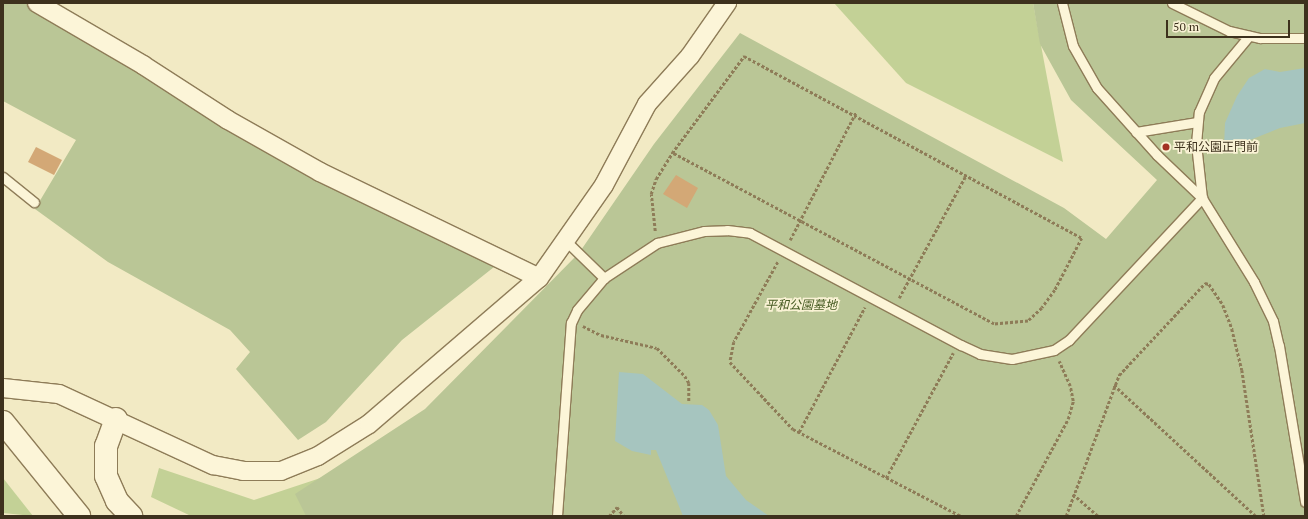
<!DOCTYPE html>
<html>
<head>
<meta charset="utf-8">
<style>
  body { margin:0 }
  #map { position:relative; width:1308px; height:519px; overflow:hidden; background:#f2eac4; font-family:"PT Serif","Noto Sans JP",serif }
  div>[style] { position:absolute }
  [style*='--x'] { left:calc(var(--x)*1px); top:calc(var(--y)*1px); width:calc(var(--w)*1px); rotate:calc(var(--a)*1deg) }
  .green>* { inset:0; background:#c3d196 }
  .cemetery>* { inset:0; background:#bac696 }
  .water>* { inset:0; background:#a6c5bf }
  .building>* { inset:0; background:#d3a876 }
  .path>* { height:2.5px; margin-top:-1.25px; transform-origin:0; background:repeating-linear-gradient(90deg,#8e7c58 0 3px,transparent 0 5px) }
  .roads { filter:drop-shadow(1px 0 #8e7c58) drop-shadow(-1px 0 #8e7c58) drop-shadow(0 1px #8e7c58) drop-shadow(0 -1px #8e7c58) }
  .service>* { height:9px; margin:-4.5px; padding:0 4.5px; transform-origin:4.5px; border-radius:4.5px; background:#fcf5d8 }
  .minor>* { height:18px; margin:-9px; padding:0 9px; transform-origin:9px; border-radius:9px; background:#fcf5d8 }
  .tertiary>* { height:22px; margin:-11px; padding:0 11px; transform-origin:11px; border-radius:11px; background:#fcf5d8 }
  .dots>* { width:11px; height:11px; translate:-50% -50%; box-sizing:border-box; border:2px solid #f9f2d4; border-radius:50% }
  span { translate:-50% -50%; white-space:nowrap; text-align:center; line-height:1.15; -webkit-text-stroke:3.5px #f9f2d4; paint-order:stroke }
  .poi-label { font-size:12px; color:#3d311d }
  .left { translate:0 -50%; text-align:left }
  .park-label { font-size:12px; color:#465b22; font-style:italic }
  .frame { position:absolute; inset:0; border:4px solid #3d311d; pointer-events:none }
  .scale { position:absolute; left:1166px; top:20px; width:124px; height:18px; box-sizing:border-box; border:2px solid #3d311d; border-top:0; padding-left:5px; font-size:12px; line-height:14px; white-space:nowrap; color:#3d311d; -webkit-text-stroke:3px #f9f2d4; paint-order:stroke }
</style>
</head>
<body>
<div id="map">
  <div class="green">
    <i style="clip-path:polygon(834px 3px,1033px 3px,1063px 162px,906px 83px)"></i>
    <i style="clip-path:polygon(402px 451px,522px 516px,191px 516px,151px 497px,159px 468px,254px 500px)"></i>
    <i style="clip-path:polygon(3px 478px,33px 516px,3px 513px)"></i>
  </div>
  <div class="cemetery">
    <i style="clip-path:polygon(3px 3px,25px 3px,64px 28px,145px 70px,218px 122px,494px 267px,402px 340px,326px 422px,298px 440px,236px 369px,250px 352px,230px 330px,108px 262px,35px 209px,76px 140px,3px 101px)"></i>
    <i style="clip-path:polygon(1033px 3px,1305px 3px,1305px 516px,306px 516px,295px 494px,425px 409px,579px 253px,654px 144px,740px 33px,1064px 208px,1106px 239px,1157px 180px,1071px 100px,1040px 44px)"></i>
  </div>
  <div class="water">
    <i style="clip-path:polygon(1305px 68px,1305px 123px,1280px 128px,1245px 142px,1234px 151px,1224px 146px,1225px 123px,1237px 96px,1249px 78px,1265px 69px,1280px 72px)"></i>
    <i style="clip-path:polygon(619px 372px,643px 374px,682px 404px,702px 405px,709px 410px,718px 425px,726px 476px,746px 500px,769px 516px,683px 516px,656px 450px,651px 450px,651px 455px,632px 451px,615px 441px)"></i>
  </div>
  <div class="building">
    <i style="clip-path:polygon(36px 147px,62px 160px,54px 175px,28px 162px)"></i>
    <i style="clip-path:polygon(676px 175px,698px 188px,687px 208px,663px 194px)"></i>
  </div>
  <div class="path">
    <i style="--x:655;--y:231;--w:37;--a:-96"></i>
    <i style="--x:651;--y:194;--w:16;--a:-72"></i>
    <i style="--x:656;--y:179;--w:31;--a:-58"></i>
    <i style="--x:672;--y:153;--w:121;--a:-53.4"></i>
    <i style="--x:744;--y:56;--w:384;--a:28.3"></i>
    <i style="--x:1082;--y:238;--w:59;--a:117.4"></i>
    <i style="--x:1055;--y:290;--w:22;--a:126"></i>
    <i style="--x:1042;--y:308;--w:19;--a:137"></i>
    <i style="--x:1028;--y:321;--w:34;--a:175"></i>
    <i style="--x:994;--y:324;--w:365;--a:-152"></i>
    <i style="--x:790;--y:240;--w:144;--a:-62.7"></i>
    <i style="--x:778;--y:262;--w:91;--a:118.8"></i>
    <i style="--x:734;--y:342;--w:20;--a:101"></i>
    <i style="--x:730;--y:362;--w:92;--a:46.8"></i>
    <i style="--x:793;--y:429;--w:189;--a:27.4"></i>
    <i style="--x:899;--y:298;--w:140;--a:-61.4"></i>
    <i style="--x:583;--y:326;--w:20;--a:27"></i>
    <i style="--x:601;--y:335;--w:57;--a:13.1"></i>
    <i style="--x:657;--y:348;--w:40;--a:45"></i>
    <i style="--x:685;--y:376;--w:8;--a:60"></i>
    <i style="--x:689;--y:383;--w:19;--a:90"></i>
    <i style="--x:1114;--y:385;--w:193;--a:42.7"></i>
    <i style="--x:799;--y:432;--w:141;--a:-62.2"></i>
    <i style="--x:886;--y:478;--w:142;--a:-61.8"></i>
    <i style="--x:1073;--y:494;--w:33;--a:41"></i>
    <i style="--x:609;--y:516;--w:12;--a:-48"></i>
    <i style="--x:617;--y:507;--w:11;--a:52"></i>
    <i style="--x:1016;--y:516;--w:110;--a:-61.8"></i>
    <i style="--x:1068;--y:419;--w:19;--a:-74"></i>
    <i style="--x:1073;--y:401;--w:15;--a:-101"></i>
    <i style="--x:1070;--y:386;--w:27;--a:-114"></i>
    <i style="--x:1066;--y:516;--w:151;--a:-69.4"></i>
    <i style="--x:1119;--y:375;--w:126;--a:-46.9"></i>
    <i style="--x:1205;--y:283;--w:4;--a:14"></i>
    <i style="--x:1209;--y:284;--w:25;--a:56"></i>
    <i style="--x:1223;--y:305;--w:26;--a:69"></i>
    <i style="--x:1232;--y:329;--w:42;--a:76.3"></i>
    <i style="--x:1242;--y:370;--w:148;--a:81.4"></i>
  </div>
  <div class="roads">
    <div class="service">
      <i style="--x:1062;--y:3;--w:44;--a:75.7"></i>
      <i style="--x:1073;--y:46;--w:48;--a:60.3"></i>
      <i style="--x:1097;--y:88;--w:90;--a:48.2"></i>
      <i style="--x:1157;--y:155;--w:62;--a:43.7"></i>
      <i style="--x:1202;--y:198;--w:99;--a:58.2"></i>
      <i style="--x:1254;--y:282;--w:43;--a:64"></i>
      <i style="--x:1273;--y:321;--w:26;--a:77"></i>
      <i style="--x:1279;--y:346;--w:158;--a:80.5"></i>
      <i style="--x:1172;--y:3;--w:64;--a:26.2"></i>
      <i style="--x:1229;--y:31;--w:32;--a:13"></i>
      <i style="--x:1260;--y:38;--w:45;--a:0"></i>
      <i style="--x:1136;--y:132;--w:62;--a:-9.3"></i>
      <i style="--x:3;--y:177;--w:40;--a:39"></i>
      <i style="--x:1202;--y:198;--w:54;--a:-96.3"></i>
      <i style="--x:1196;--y:144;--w:32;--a:-85"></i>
      <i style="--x:1199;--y:112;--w:37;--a:-66"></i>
      <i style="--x:1214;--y:78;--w:55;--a:-50.2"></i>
      <i style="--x:567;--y:242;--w:52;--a:44.2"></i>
      <i style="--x:557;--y:516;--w:194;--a:-85.9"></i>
      <i style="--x:571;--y:323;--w:14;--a:-65"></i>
      <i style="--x:577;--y:310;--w:42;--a:-49.8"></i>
      <i style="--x:604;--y:278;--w:64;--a:-33.4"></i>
      <i style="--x:657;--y:243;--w:49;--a:-14.3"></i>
      <i style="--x:704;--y:231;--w:23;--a:-2"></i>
      <i style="--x:727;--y:230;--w:23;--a:7"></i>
      <i style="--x:750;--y:233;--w:239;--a:28"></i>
      <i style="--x:961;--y:345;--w:21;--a:25"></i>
      <i style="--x:980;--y:354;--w:32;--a:9"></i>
      <i style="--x:1012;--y:359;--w:43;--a:-12.1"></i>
      <i style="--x:1054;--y:350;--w:18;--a:-34"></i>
      <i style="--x:1069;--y:340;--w:195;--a:-46.9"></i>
    </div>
    <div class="minor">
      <i style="--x:37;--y:3;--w:123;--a:30.3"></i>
      <i style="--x:143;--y:65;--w:101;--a:32.9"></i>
      <i style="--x:228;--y:120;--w:106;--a:29.5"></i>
      <i style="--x:320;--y:172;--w:243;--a:25.8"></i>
      <i style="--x:3;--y:388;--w:56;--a:6.1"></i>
      <i style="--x:59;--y:394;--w:170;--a:24.8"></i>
      <i style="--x:213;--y:465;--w:31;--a:11"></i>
      <i style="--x:243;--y:471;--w:38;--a:0"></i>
      <i style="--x:281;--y:471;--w:40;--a:-22"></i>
      <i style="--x:318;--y:456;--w:60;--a:-32.1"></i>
      <i style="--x:369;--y:424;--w:224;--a:-40.7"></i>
      <i style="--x:539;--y:278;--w:113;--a:-55"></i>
      <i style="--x:604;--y:185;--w:92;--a:-62"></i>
      <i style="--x:647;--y:104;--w:64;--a:-48.1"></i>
      <i style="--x:690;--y:56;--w:65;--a:-55.1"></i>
    </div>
    <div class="tertiary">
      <i style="--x:116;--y:419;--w:29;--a:110"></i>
      <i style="--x:106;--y:446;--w:30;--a:90"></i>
      <i style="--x:106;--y:476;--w:27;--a:66"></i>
      <i style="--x:117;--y:501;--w:21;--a:47"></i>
      <i style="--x:3;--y:422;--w:121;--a:51"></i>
    </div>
  </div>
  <div class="dots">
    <i style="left:1166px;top:147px;background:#a33123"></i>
  </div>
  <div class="poi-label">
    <span class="left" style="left:1174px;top:147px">平和公園正門前</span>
  </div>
  <div class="park-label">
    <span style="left:801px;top:305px">平和公園墓地</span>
  </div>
  <div class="frame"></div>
  <div class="scale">50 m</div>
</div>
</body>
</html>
